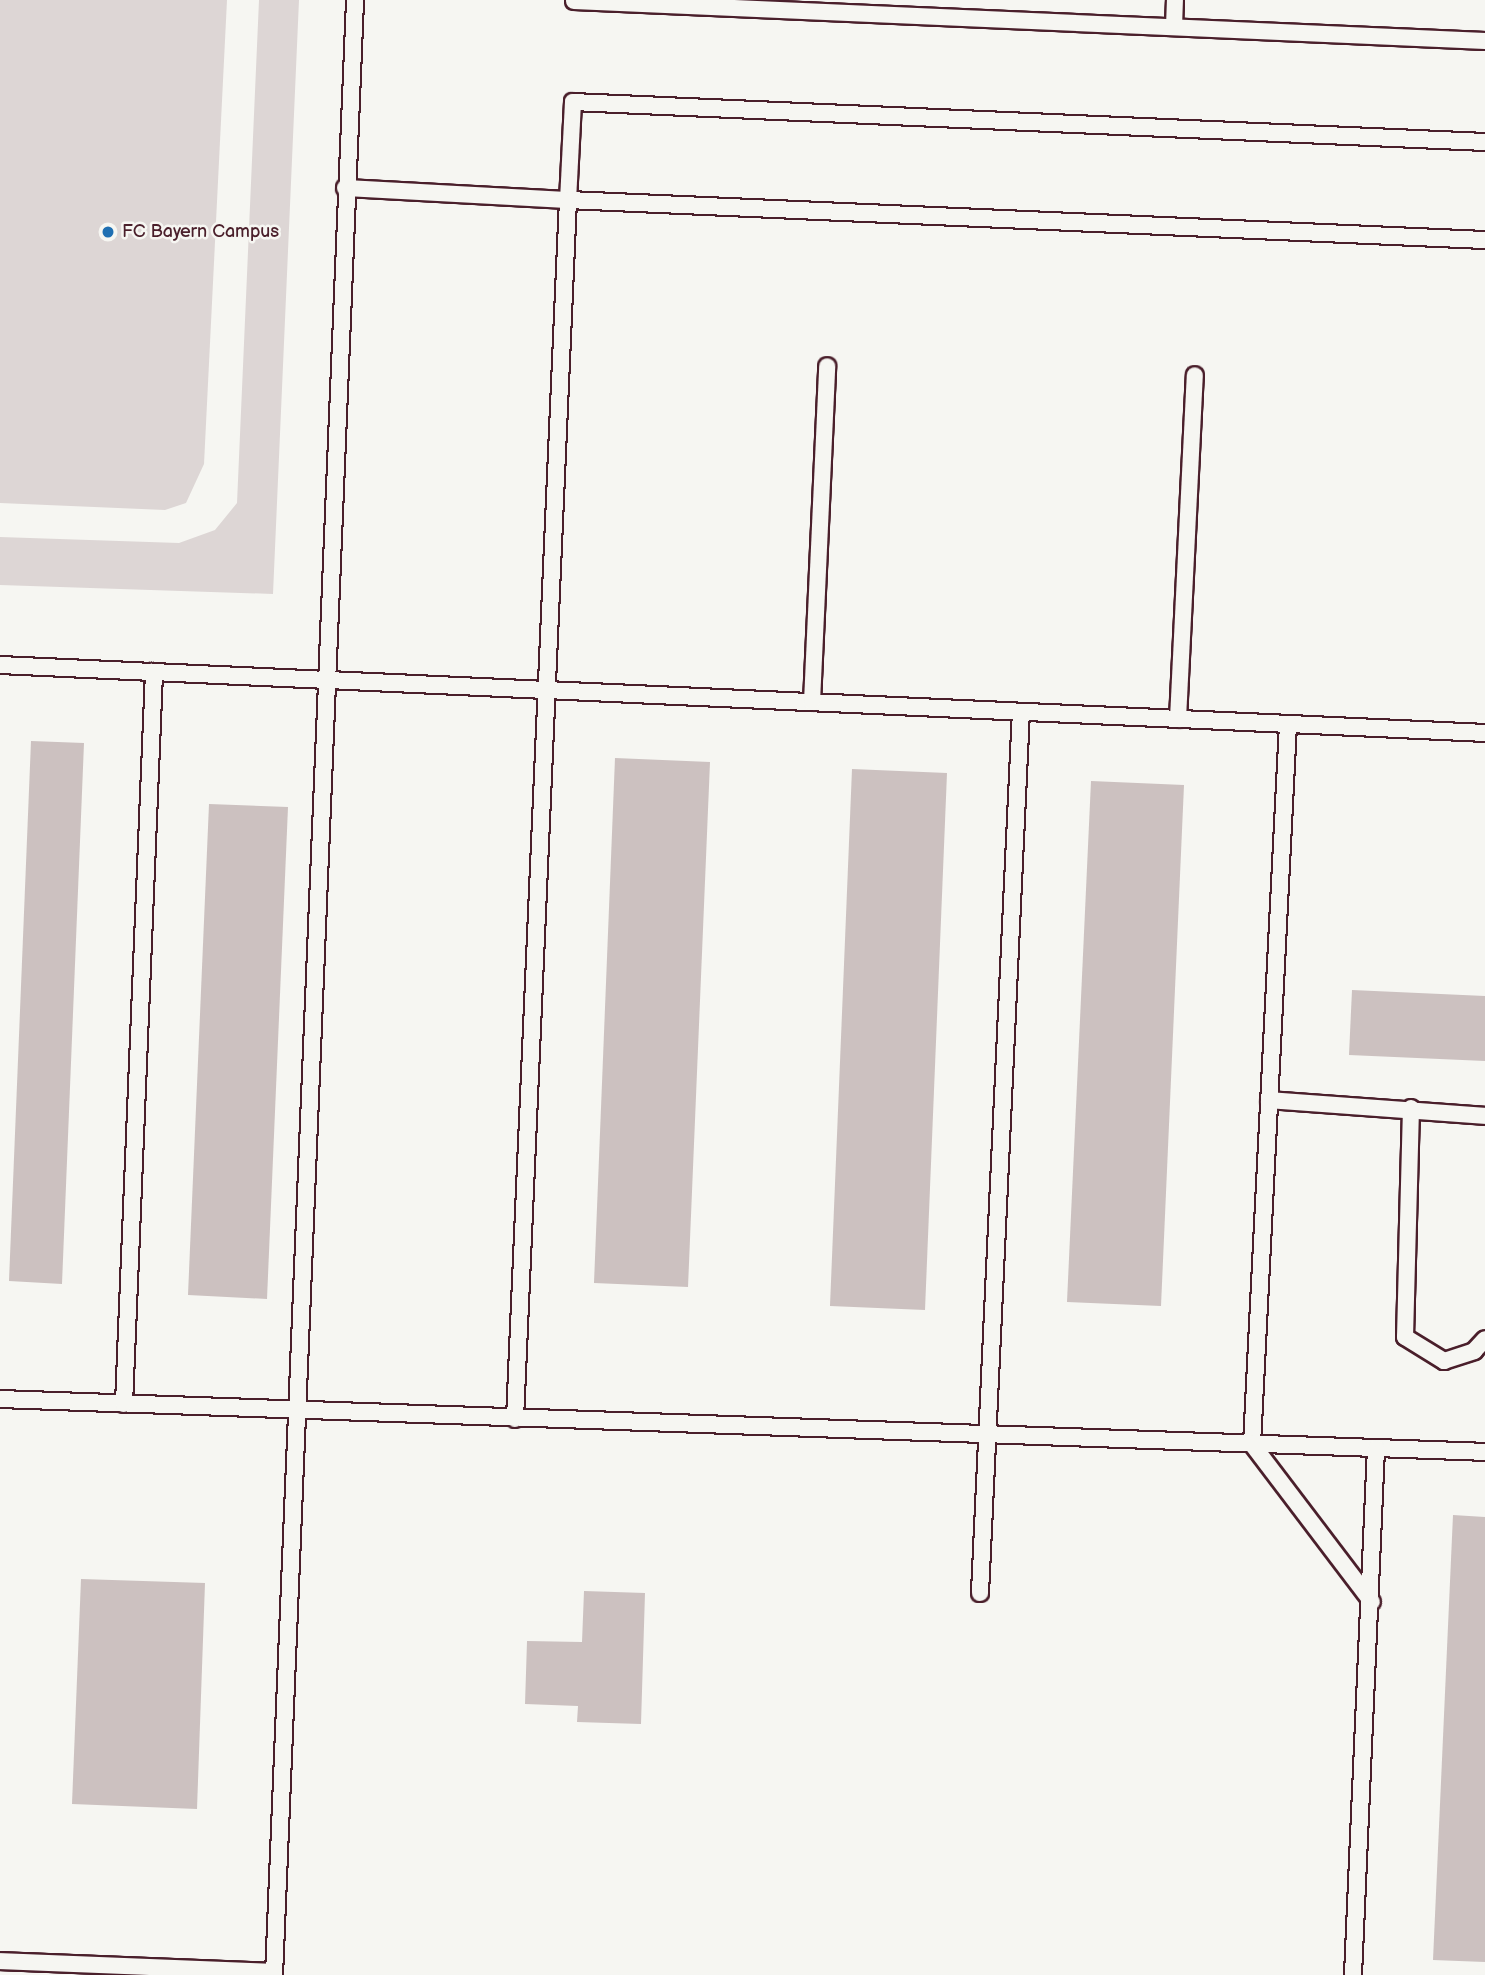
<!DOCTYPE html>
<html>
<head>
<meta charset="utf-8">
<style>
  body { margin:0 }
  #map { position:relative; width:1485px; height:1975px; overflow:hidden; background:#f6f6f2; font-family:"Balsamiq Sans",sans-serif }
  div>[style] { position:absolute }
  [style*='--x'] { left:calc(var(--x)*1px); top:calc(var(--y)*1px); width:calc(var(--w)*1px); rotate:calc(var(--a)*1deg) }
  .green>* { inset:0; background:#ddd6d5 }
  .building>* { inset:0; background:#ccc1c0 }
  .roads { filter:drop-shadow(2px 0 #4a1f2b) drop-shadow(-2px 0 #4a1f2b) drop-shadow(0 2px #4a1f2b) drop-shadow(0 -2px #4a1f2b) }
  .lane>* { height:16px; margin:-8px; padding:0 8px; transform-origin:8px; border-radius:8px; background:#f6f6f2 }
  .dots>* { width:19px; height:19px; translate:-50% -50%; box-sizing:border-box; border:4px solid #f6f6f2; border-radius:50% }
  span { translate:-50% -50%; white-space:nowrap; text-align:center; line-height:1.15; -webkit-text-stroke:5px #f6f6f2; paint-order:stroke }
  .poi-label { font-size:18px; color:#4a1f2b }
  .left { translate:0 -50%; text-align:left }
</style>
</head>
<body>
<div id="map">
  <div class="green">
    <i style="clip-path:polygon(0 0,227px 0,204px 464px,186px 503px,165px 510px,0 503px)"></i>
    <i style="clip-path:polygon(259px 0,299px 0,273px 594px,0 585px,0 537px,179px 543px,215px 530px,237px 503px)"></i>
  </div>
  <div class="building">
    <i style="clip-path:polygon(31px 741px,84px 743px,62px 1284px,9px 1281px)"></i>
    <i style="clip-path:polygon(615px 758px,710px 762px,688px 1287px,594px 1283px)"></i>
    <i style="clip-path:polygon(852px 769px,947px 773px,925px 1310px,830px 1306px)"></i>
    <i style="clip-path:polygon(1091px 781px,1184px 785px,1161px 1306px,1067px 1302px)"></i>
    <i style="clip-path:polygon(209px 804px,288px 807px,267px 1299px,188px 1295px)"></i>
    <i style="clip-path:polygon(1352px 990px,1485px 996px,1485px 1061px,1349px 1055px)"></i>
    <i style="clip-path:polygon(1453px 1515px,1485px 1517px,1485px 1962px,1433px 1960px)"></i>
    <i style="clip-path:polygon(81px 1579px,205px 1583px,197px 1809px,72px 1804px)"></i>
    <i style="clip-path:polygon(584px 1591px,645px 1593px,641px 1724px,577px 1722px,578px 1706px,525px 1704px,527px 1641px,582px 1642px)"></i>
  </div>
  <div class="roads">
    <div class="lane">
      <i style="--x:574;--y:1;--w:912;--a:2.51"></i>
      <i style="--x:1174;--y:27;--w:27;--a:-88"></i>
      <i style="--x:1485;--y:142;--w:913;--a:-177.49"></i>
      <i style="--x:573;--y:102;--w:98;--a:92.9"></i>
      <i style="--x:568;--y:200;--w:918;--a:2.5"></i>
      <i style="--x:345;--y:188;--w:223;--a:3.1"></i>
      <i style="--x:568;--y:200;--w:1220;--a:92.49"></i>
      <i style="--x:0;--y:665;--w:1487;--a:2.62"></i>
      <i style="--x:812;--y:702;--w:336;--a:-87.4"></i>
      <i style="--x:1178;--y:719;--w:344;--a:-87.2"></i>
      <i style="--x:1288;--y:724;--w:721;--a:92.86"></i>
      <i style="--x:1252;--y:1444;--w:198;--a:52.8"></i>
      <i style="--x:1269;--y:1100;--w:217;--a:4.2"></i>
      <i style="--x:1411;--y:1108;--w:229;--a:91.5"></i>
      <i style="--x:1405;--y:1337;--w:46;--a:31.6"></i>
      <i style="--x:1444;--y:1361;--w:32;--a:-18"></i>
      <i style="--x:1474;--y:1351;--w:16;--a:-47"></i>
      <i style="--x:0;--y:1399;--w:1486;--a:2.04"></i>
      <i style="--x:124;--y:1404;--w:733;--a:-87.65"></i>
      <i style="--x:980;--y:1593;--w:882;--a:-87.34"></i>
      <i style="--x:0;--y:1961;--w:274;--a:2.3"></i>
      <i style="--x:274;--y:1975;--w:1977;--a:-87.65"></i>
      <i style="--x:1353;--y:1975;--w:527;--a:-87.5"></i>
    </div>
  </div>
  <div class="dots">
    <i style="left:108px;top:232px;background:#1f6fb2"></i>
  </div>
  <div class="poi-label">
    <span class="left" style="left:122px;top:232px">FC Bayern Campus</span>
  </div>
</div>
</body>
</html>
